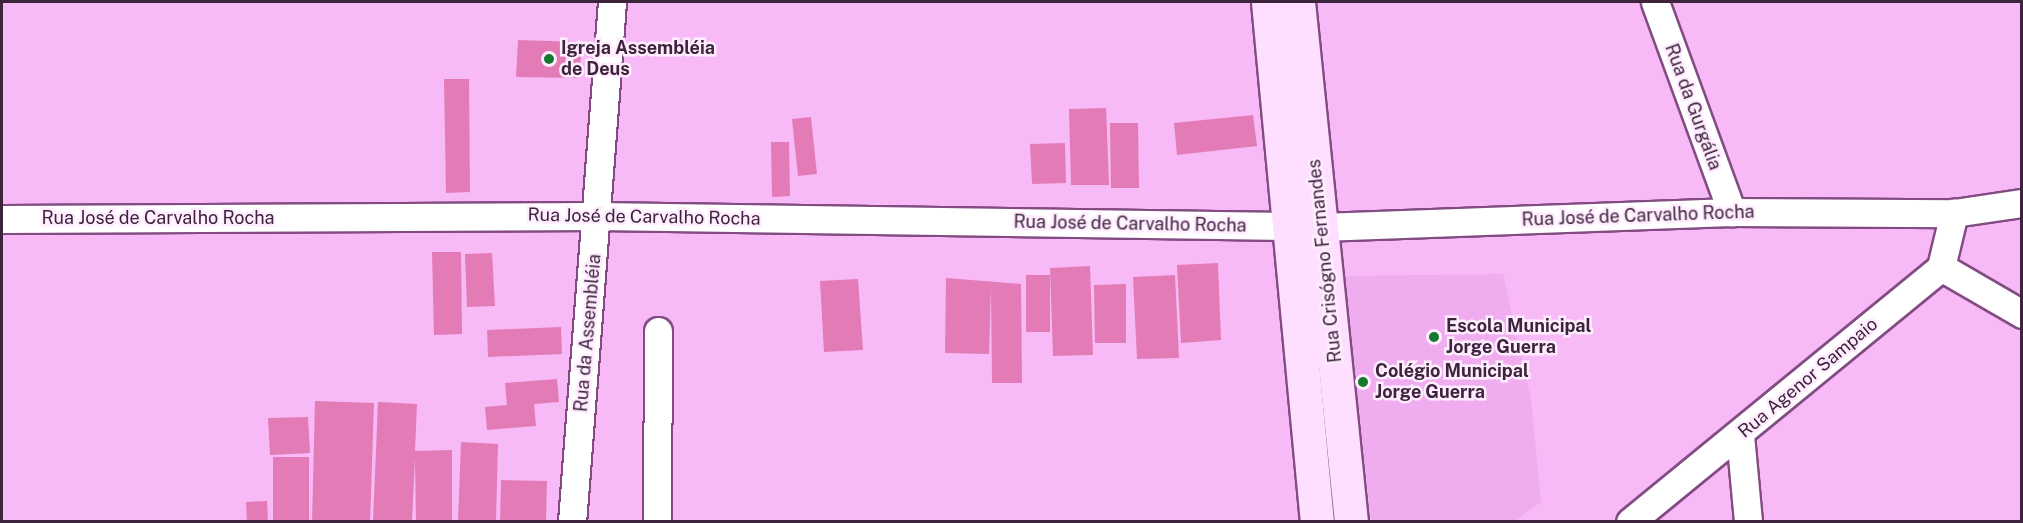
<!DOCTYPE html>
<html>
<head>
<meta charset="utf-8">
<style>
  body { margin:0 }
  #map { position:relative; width:2023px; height:523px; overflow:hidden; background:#f7baf7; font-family:"Public Sans",sans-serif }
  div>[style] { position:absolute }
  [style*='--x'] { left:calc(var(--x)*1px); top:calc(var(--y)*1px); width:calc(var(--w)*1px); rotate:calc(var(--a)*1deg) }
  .built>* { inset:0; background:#efadef }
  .building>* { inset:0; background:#e37bb6 }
  .roads { filter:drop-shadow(2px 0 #824c83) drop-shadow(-2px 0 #824c83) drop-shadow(0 2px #824c83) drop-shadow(0 -2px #824c83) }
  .street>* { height:27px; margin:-13.5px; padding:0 13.5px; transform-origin:13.5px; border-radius:13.5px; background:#fff }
  .secondary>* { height:33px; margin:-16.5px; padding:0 16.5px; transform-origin:16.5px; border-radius:16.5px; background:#fedfff }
  .dots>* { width:16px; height:16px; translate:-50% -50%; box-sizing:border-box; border:3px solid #ffecff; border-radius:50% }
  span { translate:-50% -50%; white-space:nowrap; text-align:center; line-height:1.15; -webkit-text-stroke:5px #ffecff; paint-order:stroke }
  .poi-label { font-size:18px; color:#3b243c; font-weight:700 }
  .left { translate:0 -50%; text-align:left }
  .street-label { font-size:18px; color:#3b243c }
  .frame { position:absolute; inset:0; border:3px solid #3b243c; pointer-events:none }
</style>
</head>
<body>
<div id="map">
  <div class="built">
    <i style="clip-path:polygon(1503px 274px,1531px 398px,1541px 502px,1515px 521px,1371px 521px,1344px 276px)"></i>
  </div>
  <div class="building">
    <i style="clip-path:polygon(518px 40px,582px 42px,579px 78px,516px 77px)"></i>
    <i style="clip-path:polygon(444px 79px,469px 79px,470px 192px,446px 193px)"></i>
    <i style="clip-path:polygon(1106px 108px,1109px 185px,1071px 185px,1069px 109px)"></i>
    <i style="clip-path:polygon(1253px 115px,1257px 146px,1177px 155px,1174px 123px)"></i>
    <i style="clip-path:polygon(811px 117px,817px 174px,798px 176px,792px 119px)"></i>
    <i style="clip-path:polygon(1110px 123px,1138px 123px,1139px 188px,1111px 188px)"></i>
    <i style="clip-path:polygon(771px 142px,789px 142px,790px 196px,772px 197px)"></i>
    <i style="clip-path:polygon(1065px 143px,1066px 183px,1032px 184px,1030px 144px)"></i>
    <i style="clip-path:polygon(432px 252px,461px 252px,462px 334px,434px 335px)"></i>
    <i style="clip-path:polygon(492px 253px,495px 306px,467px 307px,465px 254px)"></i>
    <i style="clip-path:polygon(1218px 263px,1221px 340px,1181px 343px,1177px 265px)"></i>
    <i style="clip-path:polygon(1090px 266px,1093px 355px,1053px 356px,1050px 268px)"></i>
    <i style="clip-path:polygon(1026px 275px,1050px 275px,1050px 332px,1026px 332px)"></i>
    <i style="clip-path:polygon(1175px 275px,1179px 358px,1137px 359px,1133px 277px)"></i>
    <i style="clip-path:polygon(946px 278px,1021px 284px,1022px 383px,992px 383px,991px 288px,989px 354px,945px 353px)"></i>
    <i style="clip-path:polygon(858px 279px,863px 350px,824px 352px,820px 281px)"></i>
    <i style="clip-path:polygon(1126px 284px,1126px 343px,1095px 343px,1094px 285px)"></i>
    <i style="clip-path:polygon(561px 327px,562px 354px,488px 357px,487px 330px)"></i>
    <i style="clip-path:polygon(557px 379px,559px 402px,534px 404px,536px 426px,487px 430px,485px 407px,507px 405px,505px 383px)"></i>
    <i style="clip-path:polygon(315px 401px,374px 403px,370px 522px,312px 522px)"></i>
    <i style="clip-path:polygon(378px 402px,417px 404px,415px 451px,452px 450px,452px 522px,416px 522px,415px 458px,412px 522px,373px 522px)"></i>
    <i style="clip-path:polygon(308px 417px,310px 453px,270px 455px,268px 418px)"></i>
    <i style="clip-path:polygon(461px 442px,498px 444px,496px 522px,458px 522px)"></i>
    <i style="clip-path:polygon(273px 457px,309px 457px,309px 522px,273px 522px)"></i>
    <i style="clip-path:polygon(501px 480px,547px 481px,546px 522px,500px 522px)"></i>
    <i style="clip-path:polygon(267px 501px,268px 522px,247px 522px,246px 502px)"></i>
  </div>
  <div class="roads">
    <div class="street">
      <i style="--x:1655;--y:2;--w:224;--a:69.9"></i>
      <i style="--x:2;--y:219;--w:596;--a:-0.29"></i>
      <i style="--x:598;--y:216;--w:689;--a:0.83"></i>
      <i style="--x:1321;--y:227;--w:411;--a:-2.1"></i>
      <i style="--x:1732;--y:212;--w:222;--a:0.3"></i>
      <i style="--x:1954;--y:213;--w:69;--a:-8.4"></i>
      <i style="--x:1941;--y:267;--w:94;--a:30.1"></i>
      <i style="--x:1740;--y:435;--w:87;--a:84.7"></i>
      <i style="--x:572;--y:522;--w:522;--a:-85.6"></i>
      <i style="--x:657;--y:522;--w:191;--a:-89.7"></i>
      <i style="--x:1630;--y:522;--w:402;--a:-39.3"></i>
      <i style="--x:1941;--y:267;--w:56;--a:-76.5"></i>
    </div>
    <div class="secondary">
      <i style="--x:1268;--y:2;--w:522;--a:84.62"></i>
      <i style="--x:1298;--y:2;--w:523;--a:84.18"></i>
    </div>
  </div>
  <div class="dots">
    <i style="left:549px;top:59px;background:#137a2d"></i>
    <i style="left:1434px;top:337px;background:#137a2d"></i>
    <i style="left:1363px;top:382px;background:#137a2d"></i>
  </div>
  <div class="poi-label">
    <span class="left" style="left:561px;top:59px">Igreja Assembléia<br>de Deus</span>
    <span class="left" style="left:1446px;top:337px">Escola Municipal<br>Jorge Guerra</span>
    <span class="left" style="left:1375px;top:382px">Colégio Municipal<br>Jorge Guerra</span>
  </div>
  <div class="street-label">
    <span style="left:1693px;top:107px;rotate:70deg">Rua da Gurgália</span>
    <span style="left:1638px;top:216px;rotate:-2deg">Rua José de Carvalho Rocha</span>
    <span style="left:644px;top:217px;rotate:1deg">Rua José de Carvalho Rocha</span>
    <span style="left:158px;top:218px">Rua José de Carvalho Rocha</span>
    <span style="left:1130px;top:224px;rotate:1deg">Rua José de Carvalho Rocha</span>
    <span style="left:1325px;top:261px;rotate:-96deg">Rua Crisógno Fernandes</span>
    <span style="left:588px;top:333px;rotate:-85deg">Rua da Assembléia</span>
    <span style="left:1808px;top:378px;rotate:-40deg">Rua Agenor Sampaio</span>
  </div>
  <div class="frame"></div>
</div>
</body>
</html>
